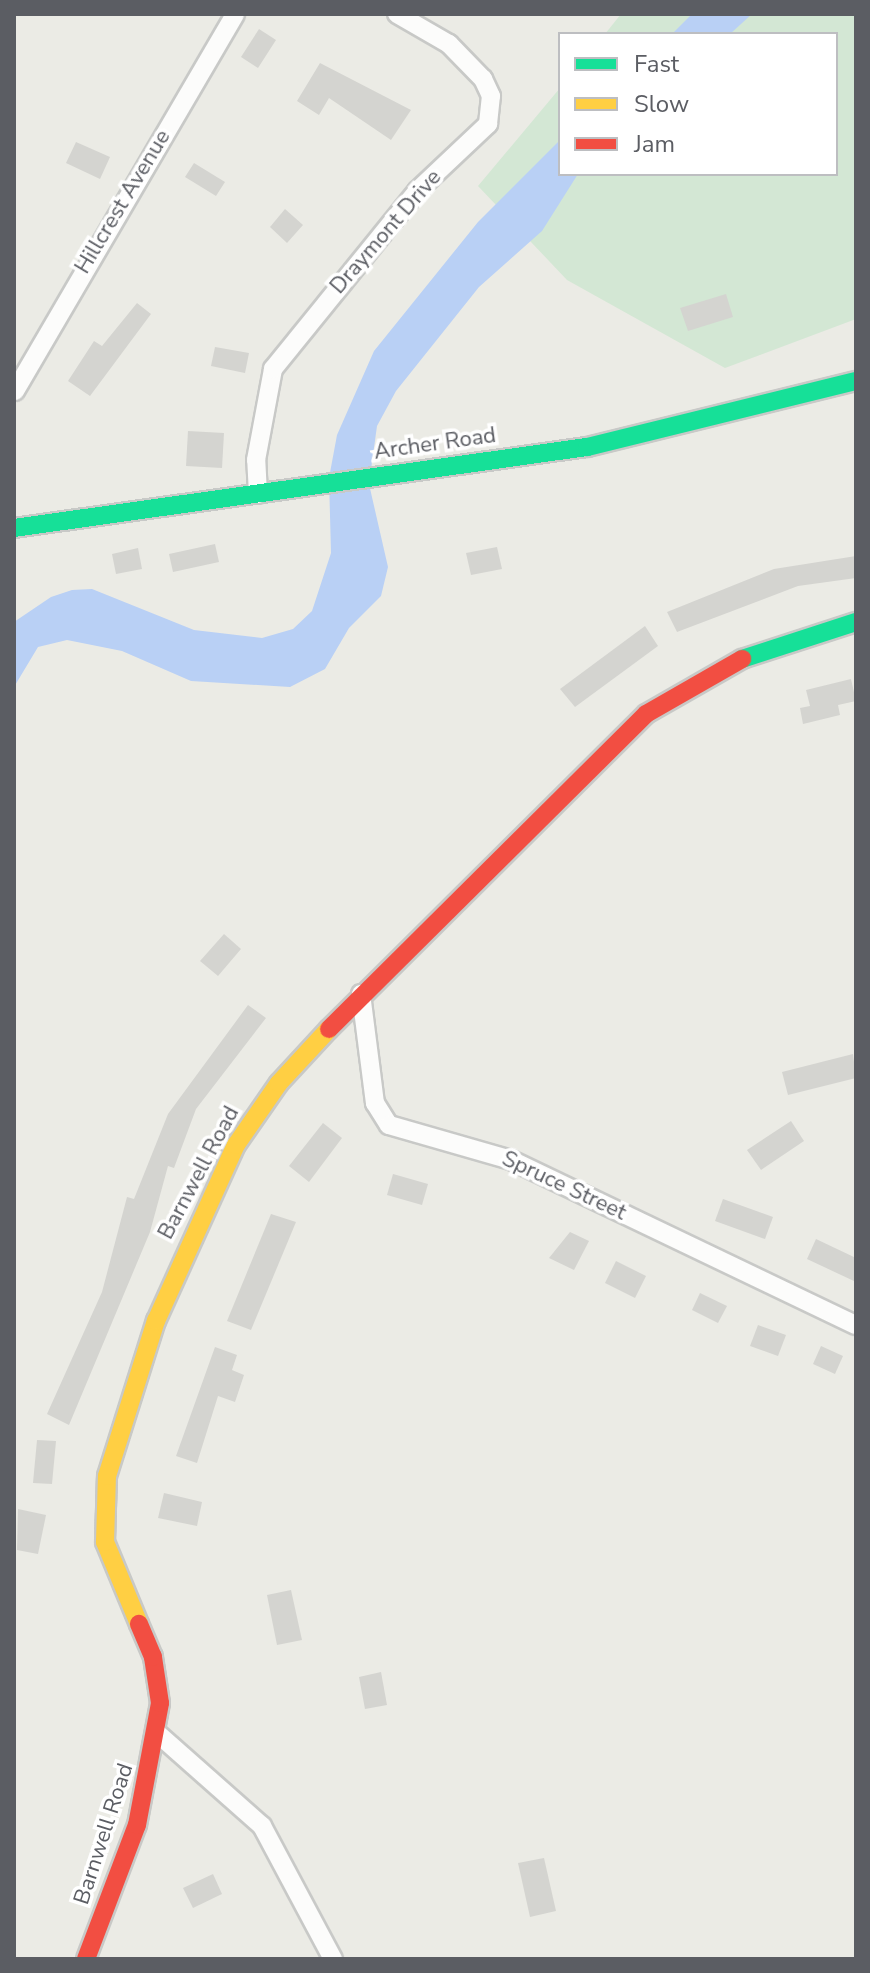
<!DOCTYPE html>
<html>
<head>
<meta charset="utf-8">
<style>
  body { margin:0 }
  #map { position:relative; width:870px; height:1973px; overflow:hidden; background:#ebebe5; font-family:"Nunito Sans",sans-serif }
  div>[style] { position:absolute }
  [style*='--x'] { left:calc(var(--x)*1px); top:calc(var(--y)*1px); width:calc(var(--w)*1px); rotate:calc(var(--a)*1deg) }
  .green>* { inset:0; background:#d3e7d4 }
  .water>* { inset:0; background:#b9d0f5 }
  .building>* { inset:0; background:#d4d4d0 }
  .roads { filter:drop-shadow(2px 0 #c8c9c7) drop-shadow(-2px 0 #c8c9c7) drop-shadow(0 2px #c8c9c7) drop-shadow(0 -2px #c8c9c7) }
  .street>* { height:18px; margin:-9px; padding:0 9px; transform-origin:9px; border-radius:9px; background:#fcfcfb }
  .fast>* { height:18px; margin:-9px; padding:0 9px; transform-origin:9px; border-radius:9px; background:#16e098 }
  .slow>* { height:18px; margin:-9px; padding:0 9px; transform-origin:9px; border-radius:9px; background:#ffcf43 }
  .jam>* { height:18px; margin:-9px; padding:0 9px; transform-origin:9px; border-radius:9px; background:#f24e42 }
  span { translate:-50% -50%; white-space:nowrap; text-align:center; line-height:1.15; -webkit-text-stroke:7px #fff; paint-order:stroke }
  .street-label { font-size:22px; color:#5b5d63 }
  .frame { position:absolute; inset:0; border:16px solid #5b5d63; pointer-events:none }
  .legend { position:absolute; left:558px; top:32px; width:280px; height:144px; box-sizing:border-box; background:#fff; border:2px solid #bdbec1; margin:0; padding:10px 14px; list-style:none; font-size:24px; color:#5b5d63 }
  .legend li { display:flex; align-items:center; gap:16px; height:40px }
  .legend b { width:40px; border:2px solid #bdbec1 }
</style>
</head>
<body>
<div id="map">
  <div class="green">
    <i style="clip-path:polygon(621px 14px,856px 14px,856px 319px,725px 368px,567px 280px,478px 186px,560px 88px,560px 174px,836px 174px,836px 34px,605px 34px)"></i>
  </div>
  <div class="water">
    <i style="clip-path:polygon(692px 14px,752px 14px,730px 34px,672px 34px)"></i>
    <i style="clip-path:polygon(560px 140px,560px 174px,578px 174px,542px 231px,479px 287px,396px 391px,377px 426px,369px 484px,388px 567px,381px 596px,349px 628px,325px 669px,290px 687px,191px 681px,122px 651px,67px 640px,38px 647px,14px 687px,14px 622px,51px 597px,72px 590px,92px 589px,194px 630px,262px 638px,293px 629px,312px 611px,331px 553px,329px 478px,337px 435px,374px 351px,478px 222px)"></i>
  </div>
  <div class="building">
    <i style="clip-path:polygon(259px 29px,276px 40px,258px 68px,241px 57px)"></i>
    <i style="clip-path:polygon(320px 63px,411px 110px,391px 140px,329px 98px,319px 115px,297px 101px)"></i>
    <i style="clip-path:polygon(76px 142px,110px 157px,100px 179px,66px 163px)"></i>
    <i style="clip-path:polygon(194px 163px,225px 182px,216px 196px,185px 177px)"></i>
    <i style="clip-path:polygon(285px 209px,303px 225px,287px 243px,270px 227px)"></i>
    <i style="clip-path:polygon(726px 294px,733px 317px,688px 331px,680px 308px)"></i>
    <i style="clip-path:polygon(137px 303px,151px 314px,90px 396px,68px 381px,94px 341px,102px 346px)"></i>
    <i style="clip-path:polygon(215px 347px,249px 353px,245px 373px,211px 366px)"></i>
    <i style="clip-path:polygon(188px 431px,224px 433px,222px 468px,186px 466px)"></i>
    <i style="clip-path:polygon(215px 544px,219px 562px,173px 572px,169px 554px)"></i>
    <i style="clip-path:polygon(497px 547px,502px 569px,471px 575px,466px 553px)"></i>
    <i style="clip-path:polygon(138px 548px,142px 569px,116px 574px,112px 554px)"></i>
    <i style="clip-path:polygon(856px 556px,856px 578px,798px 586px,677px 632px,667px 612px,774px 569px)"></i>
    <i style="clip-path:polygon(645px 626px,658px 646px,575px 707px,560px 689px)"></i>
    <i style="clip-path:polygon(851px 679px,856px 701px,838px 705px,840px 715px,803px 724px,800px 708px,810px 706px,806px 690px)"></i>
    <i style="clip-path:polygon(224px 934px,241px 949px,218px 976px,200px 961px)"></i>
    <i style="clip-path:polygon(248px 1005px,266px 1018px,196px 1109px,174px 1168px,168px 1166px,150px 1232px,69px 1425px,47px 1414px,102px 1292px,127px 1197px,134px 1199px,168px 1114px)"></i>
    <i style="clip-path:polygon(853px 1054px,856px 1078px,788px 1095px,782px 1072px)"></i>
    <i style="clip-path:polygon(791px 1121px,804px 1141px,761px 1170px,747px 1150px)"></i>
    <i style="clip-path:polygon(323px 1123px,342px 1138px,309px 1182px,289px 1166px)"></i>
    <i style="clip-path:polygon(393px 1174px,428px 1184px,422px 1205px,387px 1195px)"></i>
    <i style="clip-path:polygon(723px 1199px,773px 1217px,765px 1239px,715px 1221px)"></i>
    <i style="clip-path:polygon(271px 1214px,296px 1222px,251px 1330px,227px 1321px)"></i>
    <i style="clip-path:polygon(570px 1232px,589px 1241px,574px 1270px,549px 1258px)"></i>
    <i style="clip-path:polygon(816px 1239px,856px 1258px,856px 1282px,807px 1259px)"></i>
    <i style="clip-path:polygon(616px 1261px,646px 1276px,635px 1298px,605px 1283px)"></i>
    <i style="clip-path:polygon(700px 1293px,727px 1306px,718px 1323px,692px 1310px)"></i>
    <i style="clip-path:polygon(758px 1325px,786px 1335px,778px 1356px,750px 1346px)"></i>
    <i style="clip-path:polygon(821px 1346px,843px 1356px,835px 1374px,813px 1364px)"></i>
    <i style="clip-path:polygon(215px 1347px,237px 1355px,232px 1370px,244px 1375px,235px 1402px,218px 1396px,197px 1463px,176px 1456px)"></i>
    <i style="clip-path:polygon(37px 1440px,56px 1441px,52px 1484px,33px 1483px)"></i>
    <i style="clip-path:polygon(164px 1493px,202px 1502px,197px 1526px,158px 1518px)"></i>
    <i style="clip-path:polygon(18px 1509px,46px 1515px,38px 1554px,17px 1550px)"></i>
    <i style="clip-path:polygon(291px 1590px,302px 1640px,277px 1645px,267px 1595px)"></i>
    <i style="clip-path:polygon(381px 1672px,387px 1705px,365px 1709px,359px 1677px)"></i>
    <i style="clip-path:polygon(544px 1858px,556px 1911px,530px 1917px,518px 1863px)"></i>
    <i style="clip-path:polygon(213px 1874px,222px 1894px,193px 1908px,183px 1888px)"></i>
  </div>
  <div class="roads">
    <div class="street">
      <i style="--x:15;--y:391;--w:436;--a:-59.7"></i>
      <i style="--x:258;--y:494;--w:34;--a:-93"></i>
      <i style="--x:256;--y:460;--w:93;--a:-79.4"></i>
      <i style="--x:273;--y:369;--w:229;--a:-51"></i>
      <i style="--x:417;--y:191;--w:98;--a:-43.3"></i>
      <i style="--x:488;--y:124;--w:28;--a:-84"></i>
      <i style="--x:491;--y:96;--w:19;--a:-115"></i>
      <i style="--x:483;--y:79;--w:49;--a:-134.2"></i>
      <i style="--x:449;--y:44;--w:60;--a:-150"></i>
      <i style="--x:361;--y:994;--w:110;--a:82.7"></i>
      <i style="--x:375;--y:1103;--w:26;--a:58"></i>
      <i style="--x:389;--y:1125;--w:127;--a:16"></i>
      <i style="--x:511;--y:1160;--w:382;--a:25.6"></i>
      <i style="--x:158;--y:1734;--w:139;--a:41.5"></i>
      <i style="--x:262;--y:1826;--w:151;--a:61.9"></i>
    </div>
    <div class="fast">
      <i style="--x:14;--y:528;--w:579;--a:-8.05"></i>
      <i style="--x:587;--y:447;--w:277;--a:-13.8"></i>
      <i style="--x:742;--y:659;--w:120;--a:-18"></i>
    </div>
    <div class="slow">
      <i style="--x:139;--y:1624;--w:89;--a:-112.5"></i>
      <i style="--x:105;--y:1542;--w:66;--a:-88.3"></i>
      <i style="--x:107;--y:1476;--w:163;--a:-72.5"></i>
      <i style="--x:156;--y:1321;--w:193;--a:-65.6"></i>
      <i style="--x:236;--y:1145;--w:75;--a:-55.3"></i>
      <i style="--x:279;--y:1083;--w:74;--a:-47.2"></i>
    </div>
    <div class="jam">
      <i style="--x:329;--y:1029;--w:447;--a:-44.8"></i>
      <i style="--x:646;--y:714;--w:111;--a:-29.8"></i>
      <i style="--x:86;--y:1959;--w:143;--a:-69.2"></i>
      <i style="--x:137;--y:1825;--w:124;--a:-79.3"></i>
      <i style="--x:160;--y:1703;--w:47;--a:-98.7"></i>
      <i style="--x:153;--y:1657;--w:36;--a:-113"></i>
    </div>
  </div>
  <div class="street-label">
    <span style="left:123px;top:202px;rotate:-59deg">Hillcrest Avenue</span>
    <span style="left:386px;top:232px;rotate:-49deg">Draymont Drive</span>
    <span style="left:435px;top:444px;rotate:-8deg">Archer Road</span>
    <span style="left:199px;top:1173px;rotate:-62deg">Barnwell Road</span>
    <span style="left:564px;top:1186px;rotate:25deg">Spruce Street</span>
    <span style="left:104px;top:1834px;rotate:-72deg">Barnwell Road</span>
  </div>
  <div class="frame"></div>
  <ul class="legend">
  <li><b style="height:10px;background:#16e098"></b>Fast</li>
  <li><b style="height:10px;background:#ffcf43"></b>Slow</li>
  <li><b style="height:10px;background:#f24e42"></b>Jam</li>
  </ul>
</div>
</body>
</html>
